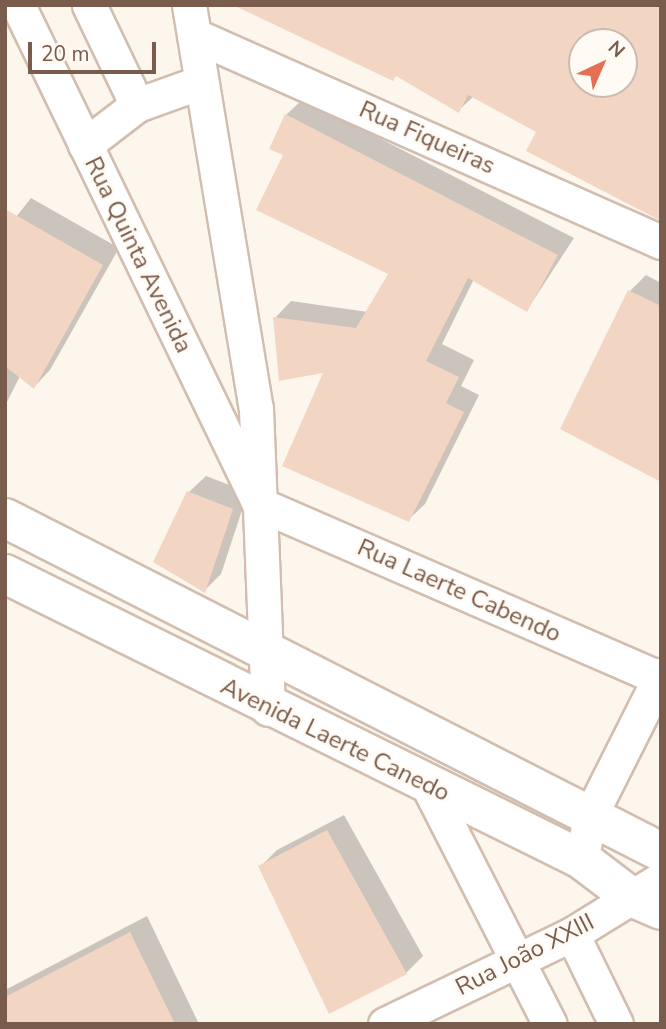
<!DOCTYPE html>
<html>
<head>
<meta charset="utf-8">
<style>
  body { margin:0 }
  #map { position:relative; width:666px; height:1029px; overflow:hidden; background:#fdf6ec; font-family:"Nunito Sans",sans-serif }
  div>[style] { position:absolute }
  [style*='--x'] { left:calc(var(--x)*1px); top:calc(var(--y)*1px); width:calc(var(--w)*1px); rotate:calc(var(--a)*1deg) }
  .shadow>* { inset:0; background:#0003 }
  .building>* { inset:0; background:#f3d5c3 }
  .roads { filter:drop-shadow(2px 0 #d1beb0) drop-shadow(-2px 0 #d1beb0) drop-shadow(0 2px #d1beb0) drop-shadow(0 -2px #d1beb0) }
  .minor>* { height:33px; margin:-16.5px; padding:0 16.5px; transform-origin:16.5px; border-radius:16.5px; background:#fff }
  .tertiary>* { height:38px; margin:-19px; padding:0 19px; transform-origin:19px; border-radius:19px; background:#fff }
  span { translate:-50% -50%; white-space:nowrap; text-align:center; line-height:1.15; -webkit-text-stroke:5px #fffaf3; paint-order:stroke }
  .street-label { font-size:24px; color:#7a5c4d }
  .frame { position:absolute; inset:0; border:7px solid #7a5c4d; pointer-events:none }
  .north { position:absolute; left:568px; top:28px; width:70px; height:70px; box-sizing:border-box; background:#fffaf3; border:2px solid #cabbb1; border-radius:50%; rotate:44deg; font-size:19px; font-weight:700; line-height:28px; text-align:center; color:#7a5c4d }
  .north::after { content:''; display:block; margin:auto; width:24px; height:32px; background:#e76f51; clip-path:polygon(50% 0,100% 100%,50% 72%,0 100%) }
  .scale { position:absolute; left:28px; top:42px; width:128px; height:32px; box-sizing:border-box; border:4px solid #7a5c4d; border-top:0; padding-left:9px; font-size:21px; line-height:24px; white-space:nowrap; color:#7a5c4d; -webkit-text-stroke:5px #fffaf3; paint-order:stroke }
</style>
</head>
<body>
<div id="map">
  <div class="shadow">
    <i style="clip-path:polygon(evenodd,661px 5px,661px 86px,538px 132px,474px 96px,458px 111px,397px 75px,661px 5px,582px 42px,624px 42px,624px 84px,582px 84px,582px 42px)"></i>
    <i style="clip-path:polygon(303px 99px,574px 238px,527px 310px,474px 279px,442px 344px,474px 360px,461px 386px,479px 395px,425px 504px,408px 520px,325px 370px,275px 318px,291px 301px,368px 312px,390px 273px,286px 154px,286px 115px)"></i>
    <i style="clip-path:polygon(31px 198px,119px 248px,50px 370px,34px 387px,20px 376px,5px 406px,5px 231px)"></i>
    <i style="clip-path:polygon(646px 275px,661px 283px,661px 481px,630px 291px)"></i>
    <i style="clip-path:polygon(206px 476px,248px 492px,221px 574px,204px 591px,189px 492px)"></i>
    <i style="clip-path:polygon(344px 815px,423px 956px,406px 973px,260px 867px,277px 850px)"></i>
    <i style="clip-path:polygon(147px 916px,199px 1024px,5px 1024px,5px 990px)"></i>
  </div>
  <div class="building">
    <i style="clip-path:polygon(evenodd,233px 5px,661px 5px,661px 221px,526px 151px,536px 132px,468px 95px,459px 113px,396px 76px,393px 81px,233px 5px,582px 42px,624px 42px,624px 84px,582px 84px,582px 42px)"></i>
    <i style="clip-path:polygon(285px 114px,558px 255px,527px 312px,468px 278px,426px 361px,459px 377px,446px 403px,464px 412px,409px 522px,282px 466px,323px 373px,279px 381px,273px 317px,356px 328px,388px 274px,256px 210px,283px 155px,269px 149px)"></i>
    <i style="clip-path:polygon(5px 209px,103px 265px,34px 389px,5px 366px)"></i>
    <i style="clip-path:polygon(628px 290px,661px 306px,661px 482px,560px 429px)"></i>
    <i style="clip-path:polygon(187px 491px,233px 509px,205px 593px,153px 562px)"></i>
    <i style="clip-path:polygon(327px 830px,407px 974px,329px 1014px,258px 866px)"></i>
    <i style="clip-path:polygon(130px 932px,175px 1024px,5px 1024px,5px 997px)"></i>
  </div>
  <div class="roads">
    <div class="minor">
      <i style="--x:18;--y:5;--w:554;--a:64.22"></i>
      <i style="--x:259;--y:504;--w:436;--a:23.5"></i>
      <i style="--x:89;--y:5;--w:111;--a:64.4"></i>
      <i style="--x:189;--y:5;--w:410;--a:80.6"></i>
      <i style="--x:256;--y:409;--w:300;--a:87.7"></i>
      <i style="--x:194;--y:35;--w:511;--a:23.91"></i>
      <i style="--x:85;--y:145;--w:66;--a:-37.6"></i>
      <i style="--x:137;--y:105;--w:65;--a:-19.8"></i>
      <i style="--x:428;--y:786;--w:267;--a:62.9"></i>
      <i style="--x:581;--y:859;--w:46;--a:-77.5"></i>
      <i style="--x:591;--y:814;--w:156;--a:-63.3"></i>
      <i style="--x:572;--y:934;--w:100;--a:63.9"></i>
      <i style="--x:385;--y:1024;--w:208;--a:-25.7"></i>
      <i style="--x:572;--y:934;--w:105;--a:-31.7"></i>
    </div>
    <div class="tertiary">
      <i style="--x:5;--y:518;--w:736;--a:26.98"></i>
      <i style="--x:5;--y:574;--w:643;--a:26.33"></i>
      <i style="--x:581;--y:859;--w:63;--a:37.2"></i>
      <i style="--x:631;--y:897;--w:33;--a:23"></i>
    </div>
  </div>
  <div class="street-label">
    <span style="left:427px;top:138px;rotate:24deg">Rua Fiqueiras</span>
    <span style="left:138px;top:255px;rotate:64deg">Rua Quinta Avenida</span>
    <span style="left:459px;top:591px;rotate:24deg">Rua Laerte Cabendo</span>
    <span style="left:335px;top:740px;rotate:26deg">Avenida Laerte Canedo</span>
    <span style="left:525px;top:955px;rotate:-27deg">Rua João XXIII</span>
  </div>
  <div class="frame"></div>
  <div class="north">N</div>
  <div class="scale">20 m</div>
</div>
</body>
</html>
